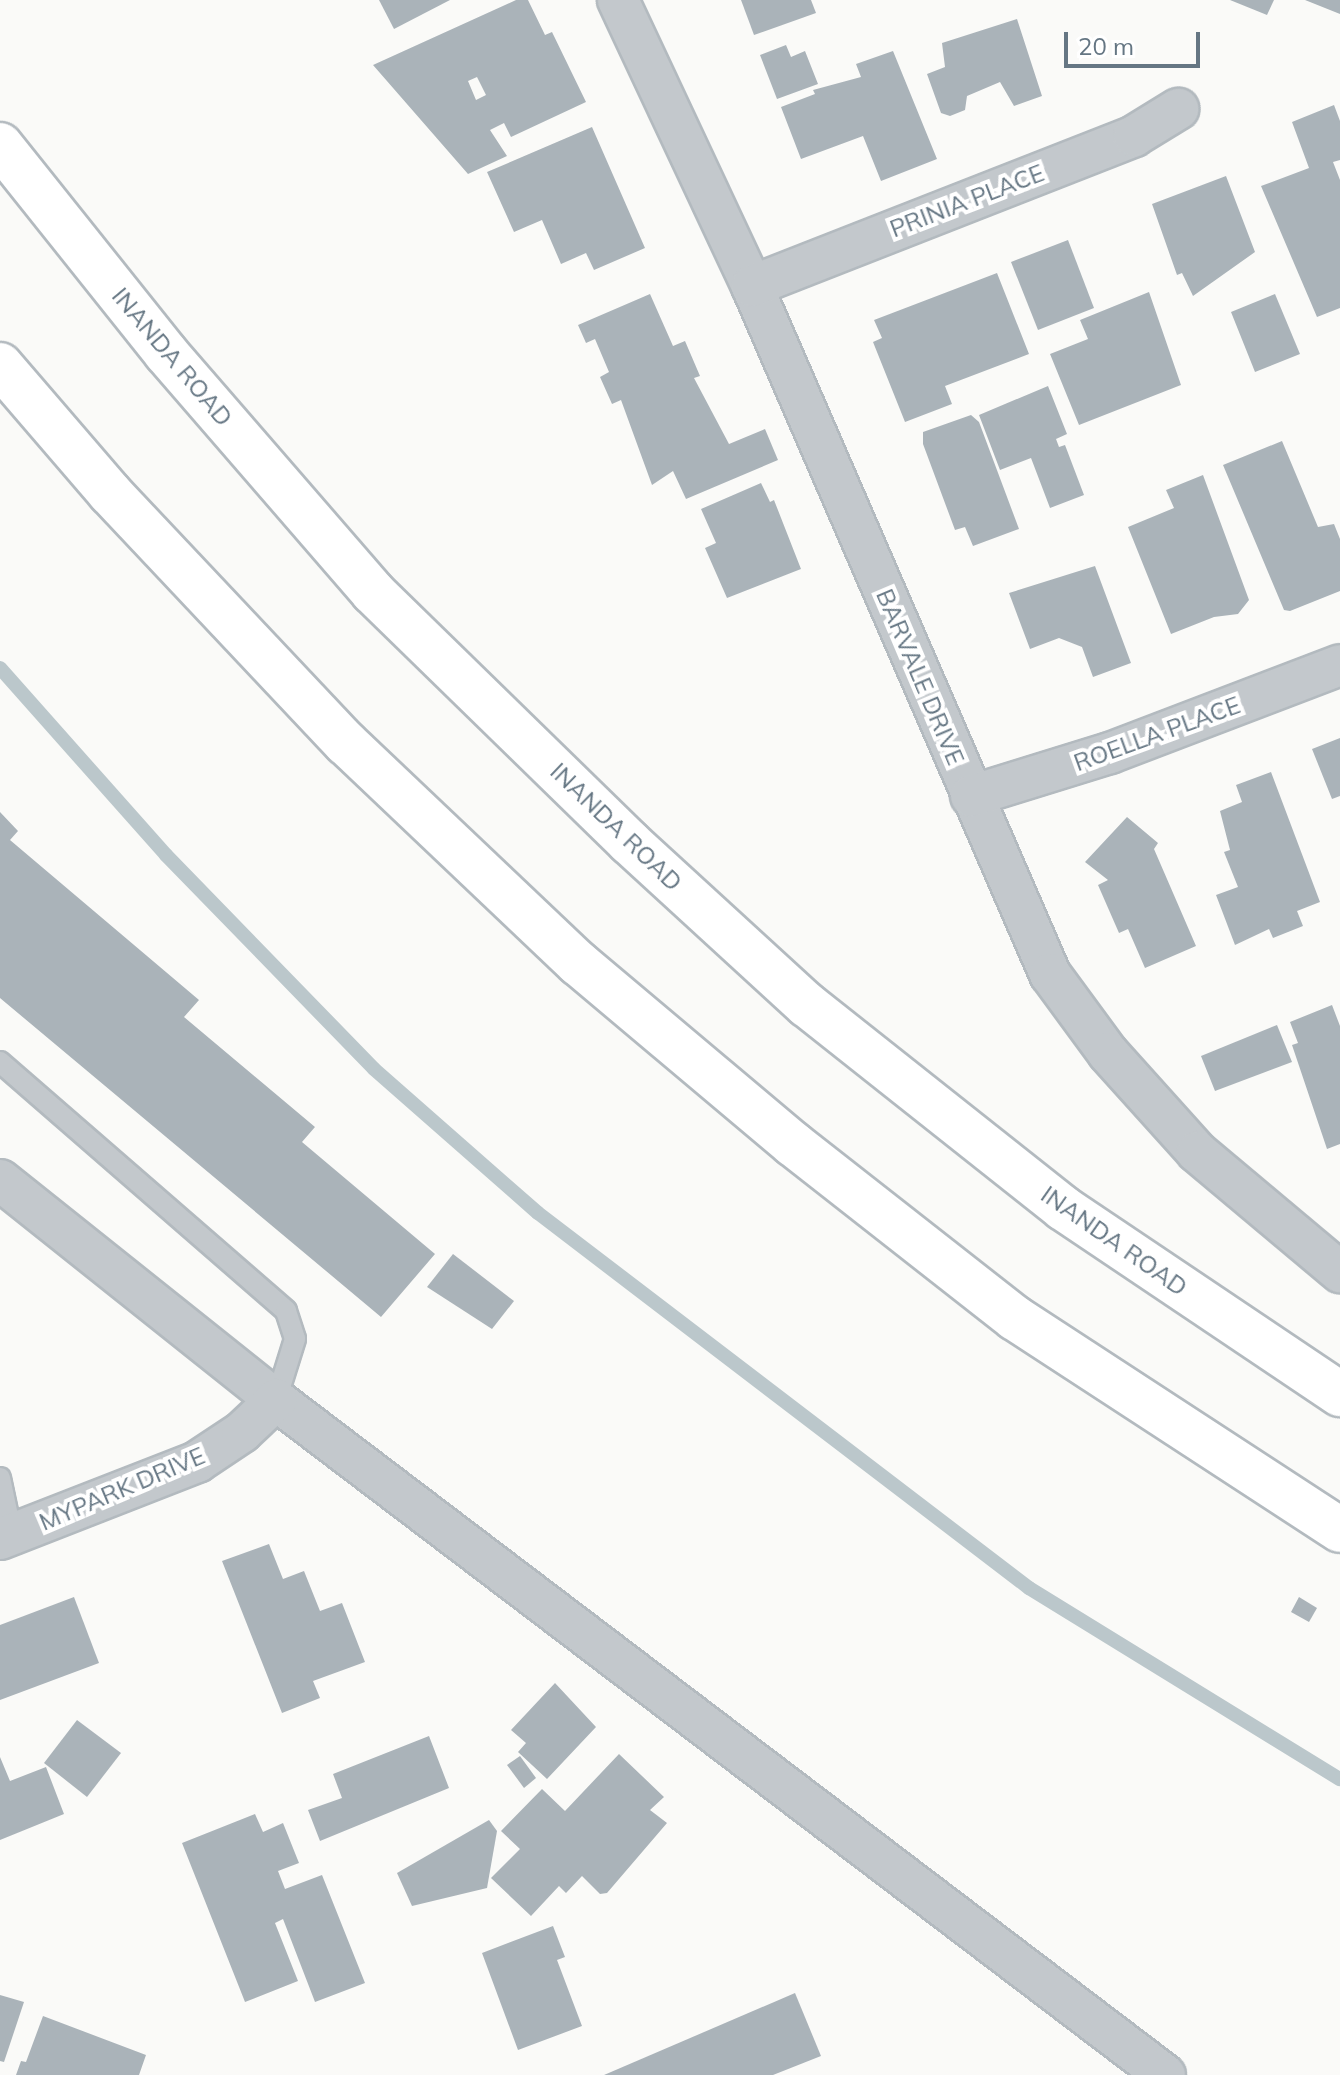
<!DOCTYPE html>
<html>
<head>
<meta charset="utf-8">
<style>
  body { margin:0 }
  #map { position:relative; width:1340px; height:2075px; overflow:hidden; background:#fafaf8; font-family:Mulish,sans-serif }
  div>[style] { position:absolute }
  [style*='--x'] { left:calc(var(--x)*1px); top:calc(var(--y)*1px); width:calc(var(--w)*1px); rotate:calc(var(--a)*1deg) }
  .stream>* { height:14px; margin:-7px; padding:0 7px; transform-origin:7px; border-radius:7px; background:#bbc7cb }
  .building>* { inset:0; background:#aab3b9 }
  .roads { filter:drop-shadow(2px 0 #b3babf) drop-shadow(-2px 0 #b3babf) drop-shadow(0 2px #b3babf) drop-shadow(0 -2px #b3babf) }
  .service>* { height:20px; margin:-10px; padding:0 10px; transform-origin:10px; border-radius:10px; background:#c3c8cc }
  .minor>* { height:40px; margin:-20px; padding:0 20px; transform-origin:20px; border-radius:20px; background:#c3c8cc }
  .secondary>* { height:44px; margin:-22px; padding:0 22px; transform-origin:22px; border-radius:22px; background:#fff }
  span { translate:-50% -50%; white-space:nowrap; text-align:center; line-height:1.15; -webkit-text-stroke:8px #fff; paint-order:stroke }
  .street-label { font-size:24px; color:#657683 }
  .scale { position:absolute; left:1064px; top:32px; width:136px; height:36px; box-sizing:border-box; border:4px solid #657683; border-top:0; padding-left:10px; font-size:24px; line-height:28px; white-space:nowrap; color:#657683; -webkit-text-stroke:6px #fff; paint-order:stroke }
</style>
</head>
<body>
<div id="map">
  <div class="stream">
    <i style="--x:0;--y:668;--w:250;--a:48.4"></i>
    <i style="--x:166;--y:855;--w:298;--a:45.8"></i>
    <i style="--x:374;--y:1069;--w:218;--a:41.3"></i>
    <i style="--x:538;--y:1213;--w:618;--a:37.37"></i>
    <i style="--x:1029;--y:1588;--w:365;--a:31.6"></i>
  </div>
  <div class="building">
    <i style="clip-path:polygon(379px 0,450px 0,394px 29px)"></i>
    <i style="clip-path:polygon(evenodd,516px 0,528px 0,545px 35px,552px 32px,586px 102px,511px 137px,504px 123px,490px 130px,507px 156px,468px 174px,373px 65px,516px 0,477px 77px,486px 95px,476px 100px,468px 81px,477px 77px)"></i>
    <i style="clip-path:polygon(741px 0,811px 0,816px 13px,754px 35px)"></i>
    <i style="clip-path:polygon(1230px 0,1274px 0,1267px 15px)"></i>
    <i style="clip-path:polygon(1305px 0,1340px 0,1340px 14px)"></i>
    <i style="clip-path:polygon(1017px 19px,1042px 96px,1014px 106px,1000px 82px,967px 96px,965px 110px,950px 116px,941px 113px,927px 74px,945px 67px,942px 43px)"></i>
    <i style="clip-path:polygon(786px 45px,791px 57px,805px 51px,818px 84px,777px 99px,760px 55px)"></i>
    <i style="clip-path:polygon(893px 51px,937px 159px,881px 181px,863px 136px,801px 159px,781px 107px,815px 94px,813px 90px,861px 77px,856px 64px)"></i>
    <i style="clip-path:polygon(1334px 105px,1340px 121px,1340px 160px,1333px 162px,1340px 180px,1340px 308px,1317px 317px,1261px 186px,1309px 168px,1292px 122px)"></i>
    <i style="clip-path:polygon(592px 127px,645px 248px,594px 270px,586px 253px,561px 264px,542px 220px,514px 232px,487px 172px)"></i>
    <i style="clip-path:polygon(1226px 176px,1255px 252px,1193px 296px,1182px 273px,1177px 275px,1152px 204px)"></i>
    <i style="clip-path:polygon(1068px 240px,1094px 308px,1038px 330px,1011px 262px)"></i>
    <i style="clip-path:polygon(997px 273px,1029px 354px,945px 386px,952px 404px,905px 422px,873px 342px,882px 338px,874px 320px)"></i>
    <i style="clip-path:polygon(1149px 292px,1181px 385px,1079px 425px,1050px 354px,1088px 339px,1080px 320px)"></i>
    <i style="clip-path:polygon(650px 294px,673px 346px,685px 341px,700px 376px,694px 378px,729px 444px,765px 429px,778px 460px,686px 499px,673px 471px,652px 485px,621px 400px,612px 404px,600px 377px,609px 372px,595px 339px,586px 343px,578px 325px)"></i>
    <i style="clip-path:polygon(1275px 294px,1300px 354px,1255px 372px,1231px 312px)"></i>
    <i style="clip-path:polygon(1048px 386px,1067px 434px,1056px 439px,1059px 447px,1065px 445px,1084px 495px,1050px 508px,1031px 458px,1000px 470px,979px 415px)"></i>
    <i style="clip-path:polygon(971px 415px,979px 422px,1019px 529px,973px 546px,965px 527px,955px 530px,923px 444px,923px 432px)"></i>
    <i style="clip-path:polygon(1282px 441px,1318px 527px,1334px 524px,1340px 539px,1340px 591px,1290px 611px,1284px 610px,1223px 465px)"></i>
    <i style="clip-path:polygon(1203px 475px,1249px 600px,1238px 614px,1214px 617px,1171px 634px,1128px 527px,1174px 508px,1166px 490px)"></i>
    <i style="clip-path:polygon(761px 483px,770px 502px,774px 500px,801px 569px,727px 598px,705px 548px,716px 543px,701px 509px)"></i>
    <i style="clip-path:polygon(1095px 566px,1131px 663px,1093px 677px,1082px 647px,1059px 638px,1030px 649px,1009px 593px)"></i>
    <i style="clip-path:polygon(1340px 738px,1340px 796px,1332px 799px,1312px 749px)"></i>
    <i style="clip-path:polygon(1271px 772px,1320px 902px,1297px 911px,1303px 926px,1273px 938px,1269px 929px,1235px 945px,1216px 895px,1238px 887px,1224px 852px,1230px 850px,1220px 811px,1242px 802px,1236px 785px)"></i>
    <i style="clip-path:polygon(0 812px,18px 831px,10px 840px,199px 1000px,184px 1017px,315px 1127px,302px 1142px,435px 1254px,381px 1317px,0 998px)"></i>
    <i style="clip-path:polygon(1127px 817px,1158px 843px,1154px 849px,1196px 946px,1145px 968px,1128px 929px,1119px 933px,1098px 885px,1108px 880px,1085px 862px)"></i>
    <i style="clip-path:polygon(1332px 1005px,1340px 1026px,1340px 1144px,1327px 1149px,1292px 1045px,1298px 1043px,1290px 1022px)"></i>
    <i style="clip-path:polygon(1277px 1025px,1292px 1062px,1215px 1091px,1201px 1056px)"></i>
    <i style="clip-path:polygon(453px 1254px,514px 1301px,492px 1329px,427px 1287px)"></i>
    <i style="clip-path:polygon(269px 1544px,283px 1579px,304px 1571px,320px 1611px,342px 1603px,365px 1662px,313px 1681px,320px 1698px,282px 1713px,222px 1561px)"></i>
    <i style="clip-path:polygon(74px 1597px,99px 1663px,0 1700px,0 1625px)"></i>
    <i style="clip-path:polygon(1299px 1597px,1317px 1608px,1309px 1622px,1291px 1612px)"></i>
    <i style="clip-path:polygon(555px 1683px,596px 1727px,547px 1779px,518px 1752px,526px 1743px,511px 1730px)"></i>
    <i style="clip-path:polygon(77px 1720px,121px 1753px,87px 1797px,44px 1763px)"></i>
    <i style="clip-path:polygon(429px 1736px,449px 1788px,320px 1841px,308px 1810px,342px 1798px,333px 1774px)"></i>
    <i style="clip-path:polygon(619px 1754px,664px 1797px,650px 1810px,667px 1823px,607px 1893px,600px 1894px,582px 1876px,566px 1893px,559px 1886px,531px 1916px,491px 1878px,520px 1849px,501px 1831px,542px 1789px,565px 1811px)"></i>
    <i style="clip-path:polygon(520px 1756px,536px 1778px,524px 1788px,507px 1765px)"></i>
    <i style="clip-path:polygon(0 1757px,10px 1781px,46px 1767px,64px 1814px,0 1840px)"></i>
    <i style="clip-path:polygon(255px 1814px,263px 1832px,283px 1823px,299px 1863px,278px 1871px,285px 1889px,322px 1875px,365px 1983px,315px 2002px,283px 1919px,275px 1923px,298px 1981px,245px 2002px,182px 1843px)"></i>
    <i style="clip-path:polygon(489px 1820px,497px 1831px,487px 1888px,412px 1906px,397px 1873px)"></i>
    <i style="clip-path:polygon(553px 1926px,565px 1957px,557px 1960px,582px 2026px,518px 2050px,482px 1953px)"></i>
    <i style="clip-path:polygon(795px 1993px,821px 2056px,773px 2075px,604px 2075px)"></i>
    <i style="clip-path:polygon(0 1995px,24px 2002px,4px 2062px,0 2061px)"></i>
    <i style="clip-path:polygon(43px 2016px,146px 2055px,139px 2075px,16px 2075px,21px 2061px,26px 2062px)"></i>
  </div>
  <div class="roads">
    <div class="service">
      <i style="--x:0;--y:1062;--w:379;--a:41"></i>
      <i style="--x:286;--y:1311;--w:29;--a:72"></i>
      <i style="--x:295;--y:1339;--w:64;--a:107.3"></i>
      <i style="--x:0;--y:1478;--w:58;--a:78.1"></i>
    </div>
    <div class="minor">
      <i style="--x:618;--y:0;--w:316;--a:64.9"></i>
      <i style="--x:752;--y:286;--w:750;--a:66.58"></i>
      <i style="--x:1050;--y:974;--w:98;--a:53.7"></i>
      <i style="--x:1108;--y:1053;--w:133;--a:48"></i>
      <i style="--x:1197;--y:1152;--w:187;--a:40"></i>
      <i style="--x:752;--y:286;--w:410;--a:-21.4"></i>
      <i style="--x:1134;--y:136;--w:52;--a:-31.5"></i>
      <i style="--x:971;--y:796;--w:145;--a:-17.2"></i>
      <i style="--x:1110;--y:753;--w:246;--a:-20.9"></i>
      <i style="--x:0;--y:1180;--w:353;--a:38.6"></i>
      <i style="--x:276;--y:1400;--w:1116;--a:37.21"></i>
      <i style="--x:0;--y:1539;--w:212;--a:-21.3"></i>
      <i style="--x:197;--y:1462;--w:54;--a:-33.7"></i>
      <i style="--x:242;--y:1432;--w:47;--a:-43.3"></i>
    </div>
    <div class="secondary">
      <i style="--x:0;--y:145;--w:266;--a:51.4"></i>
      <i style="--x:166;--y:353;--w:316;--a:49.1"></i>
      <i style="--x:373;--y:592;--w:358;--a:44.3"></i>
      <i style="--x:629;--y:842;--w:241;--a:42.5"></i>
      <i style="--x:807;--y:1005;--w:327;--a:38.4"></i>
      <i style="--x:1063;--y:1208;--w:334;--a:33.9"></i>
      <i style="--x:0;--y:365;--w:169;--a:49.3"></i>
      <i style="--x:110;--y:493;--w:344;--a:46.7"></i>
      <i style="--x:346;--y:743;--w:320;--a:43.5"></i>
      <i style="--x:578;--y:963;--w:281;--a:40.1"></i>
      <i style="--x:793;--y:1144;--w:282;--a:38.1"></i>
      <i style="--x:1015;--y:1318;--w:388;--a:33.1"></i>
    </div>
  </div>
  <div class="street-label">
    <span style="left:967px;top:201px;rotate:-21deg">PRINIA PLACE</span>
    <span style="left:172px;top:357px;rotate:50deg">INANDA ROAD</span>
    <span style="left:920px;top:677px;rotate:67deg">BARVALE DRIVE</span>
    <span style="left:1157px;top:734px;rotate:-20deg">ROELLA PLACE</span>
    <span style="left:616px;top:827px;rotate:44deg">INANDA ROAD</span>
    <span style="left:1114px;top:1241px;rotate:35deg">INANDA ROAD</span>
    <span style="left:122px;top:1489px;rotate:-23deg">MYPARK DRIVE</span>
  </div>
  <div class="scale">20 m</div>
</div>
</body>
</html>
